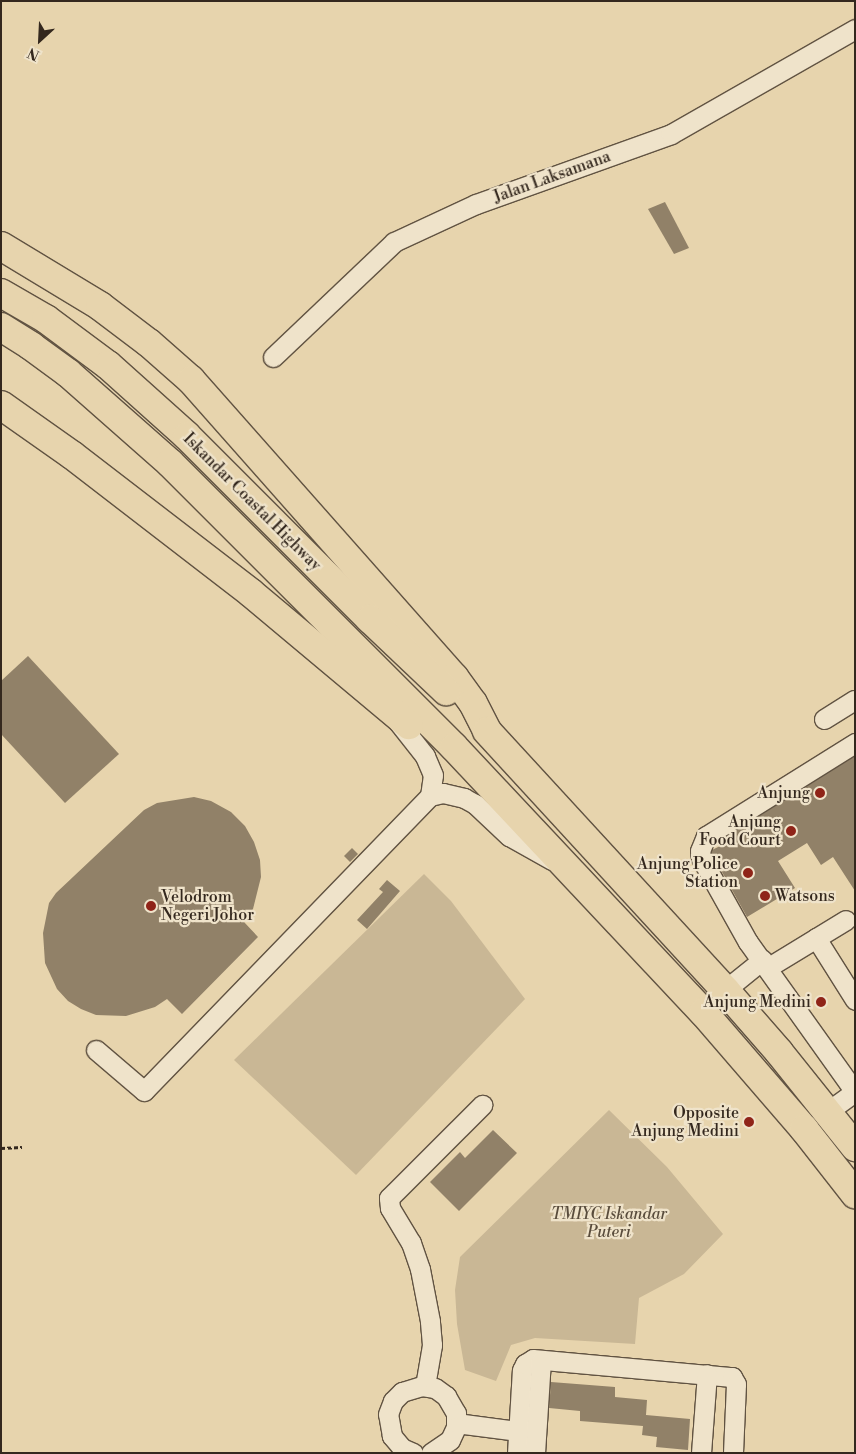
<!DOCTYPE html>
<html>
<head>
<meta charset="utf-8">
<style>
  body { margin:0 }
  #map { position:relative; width:856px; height:1454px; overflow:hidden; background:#e7d4ad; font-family:"Libre Bodoni",serif }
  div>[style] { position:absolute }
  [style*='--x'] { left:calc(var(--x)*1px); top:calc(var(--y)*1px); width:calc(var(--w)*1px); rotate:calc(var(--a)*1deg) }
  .green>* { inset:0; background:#c9b795 }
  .building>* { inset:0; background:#918168 }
  .path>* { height:2.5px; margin-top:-1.25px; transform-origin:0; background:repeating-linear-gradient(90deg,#34281e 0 4px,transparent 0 6.5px) }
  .roads { filter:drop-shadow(1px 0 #615342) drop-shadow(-1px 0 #615342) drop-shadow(0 1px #615342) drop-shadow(0 -1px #615342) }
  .minor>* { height:19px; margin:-9.5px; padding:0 9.5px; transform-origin:9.5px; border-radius:9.5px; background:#efe3ca }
  .highway>* { height:28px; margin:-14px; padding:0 14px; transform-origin:14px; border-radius:14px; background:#e7d4ad }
  .dots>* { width:14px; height:14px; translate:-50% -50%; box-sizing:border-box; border:2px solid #efe3ca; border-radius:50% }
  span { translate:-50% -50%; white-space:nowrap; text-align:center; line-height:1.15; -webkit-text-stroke:4.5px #efe3ca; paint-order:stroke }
  .street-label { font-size:16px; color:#34281e }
  .poi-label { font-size:16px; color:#34281e }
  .right { translate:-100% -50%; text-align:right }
  .left { translate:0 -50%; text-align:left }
  .park-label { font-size:16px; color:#594c3c; font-style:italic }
  .frame { position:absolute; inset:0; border:2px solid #34281e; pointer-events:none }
  .north { position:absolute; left:15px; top:15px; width:50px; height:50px; -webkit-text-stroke:4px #efe3ca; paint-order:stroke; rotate:205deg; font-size:14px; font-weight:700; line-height:20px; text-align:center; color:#34281e }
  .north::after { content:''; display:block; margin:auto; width:18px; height:22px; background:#34281e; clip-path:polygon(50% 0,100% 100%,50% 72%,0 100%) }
</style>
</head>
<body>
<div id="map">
  <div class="green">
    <i style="clip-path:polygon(424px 874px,451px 901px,525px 999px,356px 1175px,234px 1060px)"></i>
    <i style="clip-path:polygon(609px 1110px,667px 1167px,723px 1234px,684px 1274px,639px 1298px,635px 1344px,535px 1338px,511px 1345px,496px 1381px,465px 1370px,457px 1324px,455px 1290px,460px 1257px)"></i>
  </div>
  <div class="building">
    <i style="clip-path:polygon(665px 202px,689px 248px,674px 254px,648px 209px)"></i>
    <i style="clip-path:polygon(28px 656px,119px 754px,65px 803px,1px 734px,1px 681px)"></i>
    <i style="clip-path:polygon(855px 756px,855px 891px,833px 857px,821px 865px,807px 843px,778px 861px,795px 888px,747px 917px,712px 854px,712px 850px,722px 845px,719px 841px)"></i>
    <i style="clip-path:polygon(194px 797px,211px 801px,231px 812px,245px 826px,254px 842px,260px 860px,261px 877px,253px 909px,244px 922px,258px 937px,182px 1014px,167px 999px,155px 1007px,126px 1016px,96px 1015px,81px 1009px,68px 1001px,57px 989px,45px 963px,43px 933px,49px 903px,56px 893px,144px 810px,157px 803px)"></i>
    <i style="clip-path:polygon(352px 848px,358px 854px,350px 862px,344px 856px)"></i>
    <i style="clip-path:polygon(387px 880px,400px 891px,367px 929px,357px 920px,383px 892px,379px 889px)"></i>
    <i style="clip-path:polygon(493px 1130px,517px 1153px,459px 1211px,430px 1182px,460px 1152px,465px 1158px)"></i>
    <i style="clip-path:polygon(551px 1382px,615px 1387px,615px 1397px,647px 1400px,646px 1415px,690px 1419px,688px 1450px,656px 1447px,657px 1437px,642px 1435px,643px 1426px,580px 1421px,580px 1411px,549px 1408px)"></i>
  </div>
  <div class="path">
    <i style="--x:1;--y:1148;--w:21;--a:-3"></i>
  </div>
  <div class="roads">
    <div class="minor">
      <i style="--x:273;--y:357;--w:167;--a:-43.5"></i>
      <i style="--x:394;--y:242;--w:90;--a:-24.9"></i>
      <i style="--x:476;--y:204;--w:207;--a:-19.7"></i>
      <i style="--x:671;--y:134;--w:212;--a:-29.7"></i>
      <i style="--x:824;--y:719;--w:36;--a:-32"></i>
      <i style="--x:855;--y:743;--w:176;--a:148"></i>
      <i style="--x:706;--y:836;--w:16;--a:112"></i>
      <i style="--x:700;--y:851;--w:7;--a:82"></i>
      <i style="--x:701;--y:858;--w:96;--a:60.8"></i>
      <i style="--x:748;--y:942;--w:184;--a:54.5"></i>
      <i style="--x:430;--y:796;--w:13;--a:-13"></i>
      <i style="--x:443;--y:793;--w:22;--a:13"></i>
      <i style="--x:464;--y:798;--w:13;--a:29"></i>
      <i style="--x:475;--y:804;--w:47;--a:43.3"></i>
      <i style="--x:509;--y:836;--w:49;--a:29.2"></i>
      <i style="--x:816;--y:938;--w:73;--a:57.8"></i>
      <i style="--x:767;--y:968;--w:92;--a:-31.3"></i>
      <i style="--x:725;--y:990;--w:48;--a:-39"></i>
      <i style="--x:96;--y:1050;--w:63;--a:40.5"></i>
      <i style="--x:144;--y:1091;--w:411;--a:-45.9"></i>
      <i style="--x:430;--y:796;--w:21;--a:-82"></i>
      <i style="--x:433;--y:775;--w:21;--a:-113"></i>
      <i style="--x:425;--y:756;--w:48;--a:-128.3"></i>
      <i style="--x:827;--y:1112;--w:34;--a:-36"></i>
      <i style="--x:425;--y:1386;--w:42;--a:-80.3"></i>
      <i style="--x:432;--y:1345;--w:24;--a:-95"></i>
      <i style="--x:430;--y:1321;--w:53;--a:-100.9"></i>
      <i style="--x:420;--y:1269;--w:28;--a:-109"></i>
      <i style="--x:411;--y:1243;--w:41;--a:-121"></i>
      <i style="--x:390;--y:1208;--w:10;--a:-96"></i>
      <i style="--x:389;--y:1198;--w:132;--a:-45"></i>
      <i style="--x:456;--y:1423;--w:63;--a:7.4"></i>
      <i style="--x:413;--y:1453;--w:12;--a:-156"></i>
      <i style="--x:402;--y:1448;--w:16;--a:-130"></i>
      <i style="--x:392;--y:1436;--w:22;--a:-100"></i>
      <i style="--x:388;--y:1414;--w:14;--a:-69"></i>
      <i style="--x:393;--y:1401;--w:13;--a:-45"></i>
      <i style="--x:402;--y:1392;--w:21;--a:-17"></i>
      <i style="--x:422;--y:1386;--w:13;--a:9"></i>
      <i style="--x:435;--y:1388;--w:14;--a:36"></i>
      <i style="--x:446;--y:1396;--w:20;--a:60"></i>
      <i style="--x:456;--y:1413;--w:14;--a:90"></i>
      <i style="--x:456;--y:1427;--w:14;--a:115"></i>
      <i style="--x:450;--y:1440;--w:23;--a:146"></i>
      <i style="--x:517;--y:1453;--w:83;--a:-86.6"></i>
      <i style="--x:522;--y:1370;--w:7;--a:-63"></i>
      <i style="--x:525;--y:1364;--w:9;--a:-32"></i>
      <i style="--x:533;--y:1359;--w:200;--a:5.2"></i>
      <i style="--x:732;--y:1377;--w:8;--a:60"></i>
      <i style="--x:736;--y:1384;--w:69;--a:92.5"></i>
      <i style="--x:535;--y:1453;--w:93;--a:-86.3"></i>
      <i style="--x:701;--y:1453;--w:79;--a:-85.7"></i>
    </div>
    <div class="highway">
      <i style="--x:1;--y:246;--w:116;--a:31.2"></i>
      <i style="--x:100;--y:306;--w:61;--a:37.1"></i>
      <i style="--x:149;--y:343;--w:56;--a:41.4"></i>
      <i style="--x:191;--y:380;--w:397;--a:48.5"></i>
      <i style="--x:454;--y:677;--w:32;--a:54"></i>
      <i style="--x:473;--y:703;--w:31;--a:63"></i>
      <i style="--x:487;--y:731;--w:352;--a:47.4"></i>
      <i style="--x:725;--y:990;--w:82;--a:48.9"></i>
      <i style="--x:779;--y:1052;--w:122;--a:51.3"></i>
      <i style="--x:1;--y:293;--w:52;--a:30"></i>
      <i style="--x:46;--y:319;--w:77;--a:36.6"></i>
      <i style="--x:108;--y:365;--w:106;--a:41.9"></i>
      <i style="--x:187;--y:436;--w:259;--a:45"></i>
      <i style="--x:370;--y:619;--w:105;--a:43.5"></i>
      <i style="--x:1;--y:327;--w:36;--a:32"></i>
      <i style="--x:31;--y:346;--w:46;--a:36.1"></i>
      <i style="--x:68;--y:373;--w:136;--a:41.4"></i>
      <i style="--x:170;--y:463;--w:402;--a:45"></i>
      <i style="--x:454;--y:747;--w:364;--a:46.8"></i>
      <i style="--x:703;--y:1012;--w:155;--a:49.2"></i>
      <i style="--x:804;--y:1129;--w:83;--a:51.9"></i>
      <i style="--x:1;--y:405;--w:87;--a:35.2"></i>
      <i style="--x:72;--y:455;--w:226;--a:37.6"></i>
      <i style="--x:251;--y:593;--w:206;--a:39.9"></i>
    </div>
  </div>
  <div class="dots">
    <i style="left:820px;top:793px;background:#8f2418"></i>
    <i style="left:791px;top:831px;background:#8f2418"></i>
    <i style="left:748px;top:873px;background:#8f2418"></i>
    <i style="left:765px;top:896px;background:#8f2418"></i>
    <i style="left:151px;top:906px;background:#8f2418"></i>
    <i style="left:821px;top:1002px;background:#8f2418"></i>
    <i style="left:749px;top:1122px;background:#8f2418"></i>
  </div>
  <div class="street-label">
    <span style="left:552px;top:177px;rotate:-20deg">Jalan Laksamana</span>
    <span style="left:252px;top:502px;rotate:45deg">Iskandar Coastal Highway</span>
  </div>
  <div class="poi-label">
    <span class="right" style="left:810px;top:793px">Anjung</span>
    <span class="right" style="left:781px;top:831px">Anjung<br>Food Court</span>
    <span class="right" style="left:738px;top:873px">Anjung Police<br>Station</span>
    <span class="left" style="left:775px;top:896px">Watsons</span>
    <span class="left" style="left:161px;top:906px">Velodrom<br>Negeri Johor</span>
    <span class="right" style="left:811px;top:1002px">Anjung Medini</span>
    <span class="right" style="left:739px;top:1122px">Opposite<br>Anjung Medini</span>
  </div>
  <div class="park-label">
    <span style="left:609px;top:1223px">TMIYC Iskandar<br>Puteri</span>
  </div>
  <div class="frame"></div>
  <div class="north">N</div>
</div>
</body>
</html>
